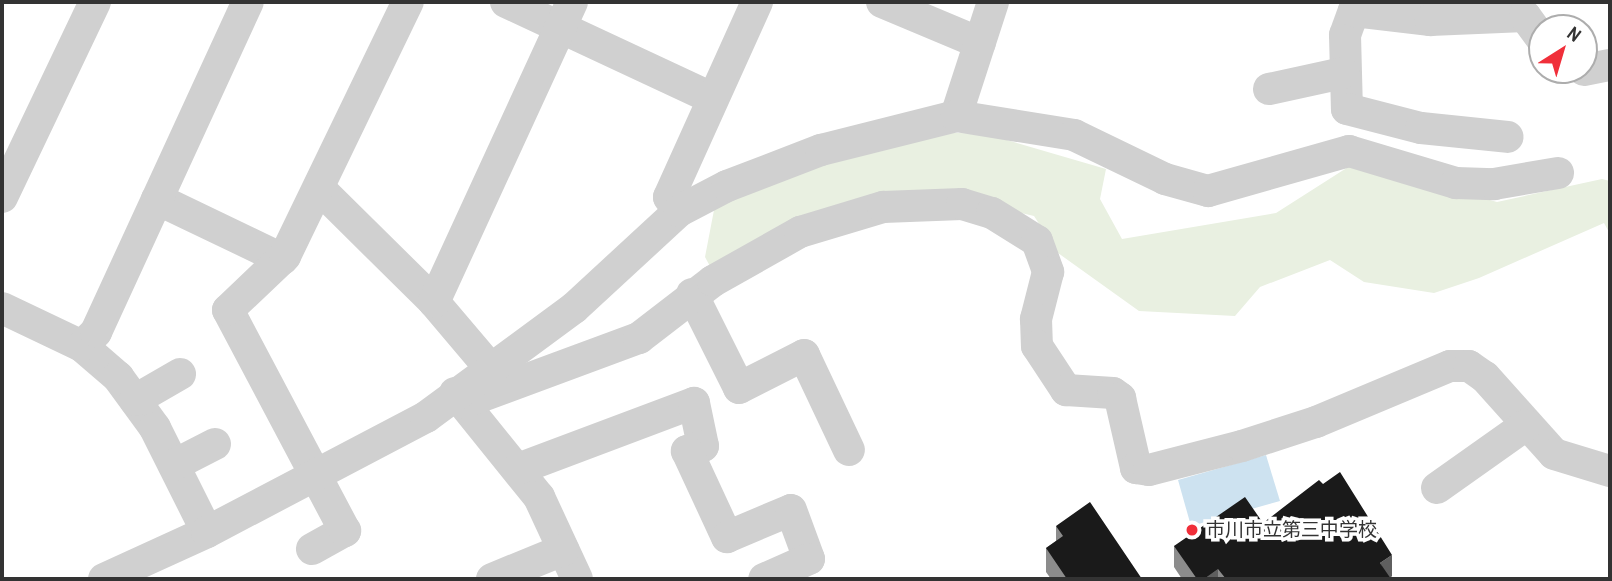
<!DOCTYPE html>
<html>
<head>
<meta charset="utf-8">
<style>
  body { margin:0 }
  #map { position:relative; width:1612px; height:581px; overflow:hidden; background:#fff; font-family:"Archivo Narrow","Noto Sans JP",sans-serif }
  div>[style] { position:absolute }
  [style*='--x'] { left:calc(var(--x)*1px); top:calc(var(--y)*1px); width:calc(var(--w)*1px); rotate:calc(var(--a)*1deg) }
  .green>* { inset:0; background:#e9f0e1 }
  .water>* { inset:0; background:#cde2f0 }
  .minor>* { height:32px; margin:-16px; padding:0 16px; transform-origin:16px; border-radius:16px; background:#d0d0d0 }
  .wall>* { inset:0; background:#8c8c8c }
  .shaded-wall>* { inset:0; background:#5f5f5f }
  .building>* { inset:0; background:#1a1a1a }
  .dots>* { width:19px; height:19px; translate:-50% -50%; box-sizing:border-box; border:4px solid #fff; border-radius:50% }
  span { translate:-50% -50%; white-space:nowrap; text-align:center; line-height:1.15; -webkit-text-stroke:7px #fff; paint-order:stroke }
  .poi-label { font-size:19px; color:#333 }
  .left { translate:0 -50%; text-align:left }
  .frame { position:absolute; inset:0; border:4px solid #333; pointer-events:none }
  .north { position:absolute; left:1528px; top:14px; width:70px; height:70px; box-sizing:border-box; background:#fff; border:2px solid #adadad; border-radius:50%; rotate:37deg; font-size:19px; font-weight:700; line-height:28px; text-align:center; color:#333 }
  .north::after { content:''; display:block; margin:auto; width:24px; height:32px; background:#f02f3a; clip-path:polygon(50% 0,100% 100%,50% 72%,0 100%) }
</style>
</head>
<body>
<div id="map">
  <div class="green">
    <i style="clip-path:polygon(932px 132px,986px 134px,1106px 169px,1100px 199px,1122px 239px,1276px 213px,1356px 162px,1497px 202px,1602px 179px,1610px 181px,1610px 234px,1604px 223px,1479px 278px,1434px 293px,1364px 282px,1330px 260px,1260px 287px,1235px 316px,1139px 311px,1058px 253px,1034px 216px,934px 192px,712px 270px,705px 257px,714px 210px,739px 189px)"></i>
  </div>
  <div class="water">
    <i style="clip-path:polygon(1266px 455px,1280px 501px,1191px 526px,1178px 480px)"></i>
  </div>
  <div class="minor">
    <i style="--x:506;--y:2;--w:227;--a:25"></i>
    <i style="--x:882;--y:2;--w:106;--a:22.7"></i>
    <i style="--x:1357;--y:2;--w:35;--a:110"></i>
    <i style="--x:1345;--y:35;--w:74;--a:88.5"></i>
    <i style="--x:1347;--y:109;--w:76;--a:14.4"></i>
    <i style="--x:1421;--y:128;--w:87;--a:5.9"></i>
    <i style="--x:1354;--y:11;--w:77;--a:6.8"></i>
    <i style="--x:1430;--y:20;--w:95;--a:-2.4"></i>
    <i style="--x:1525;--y:16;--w:29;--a:54"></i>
    <i style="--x:1584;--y:70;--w:26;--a:-11"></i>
    <i style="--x:1269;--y:89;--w:76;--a:-12.2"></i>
    <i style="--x:956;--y:116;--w:120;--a:-72"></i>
    <i style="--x:320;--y:189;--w:161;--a:44.7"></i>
    <i style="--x:434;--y:302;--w:87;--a:49.7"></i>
    <i style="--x:2;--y:197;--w:216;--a:-64.5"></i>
    <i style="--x:157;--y:199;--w:139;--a:25.6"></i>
    <i style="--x:679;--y:211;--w:17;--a:-126"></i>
    <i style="--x:669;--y:197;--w:214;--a:-65.7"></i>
    <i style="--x:692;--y:294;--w:105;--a:63.4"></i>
    <i style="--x:739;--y:388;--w:73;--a:-26.9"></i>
    <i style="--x:804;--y:355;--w:105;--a:64.7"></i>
    <i style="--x:434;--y:302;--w:330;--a:-65.3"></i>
    <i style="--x:2;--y:308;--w:89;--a:25.4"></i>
    <i style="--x:82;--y:346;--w:48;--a:40.7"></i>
    <i style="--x:118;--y:377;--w:63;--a:54"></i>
    <i style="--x:155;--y:428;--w:116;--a:63.4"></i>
    <i style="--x:82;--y:346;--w:20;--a:-45"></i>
    <i style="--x:96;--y:332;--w:363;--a:-65.3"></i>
    <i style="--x:455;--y:393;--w:134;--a:51.1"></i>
    <i style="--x:539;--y:497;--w:90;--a:65.1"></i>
    <i style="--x:135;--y:400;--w:52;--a:-30"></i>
    <i style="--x:463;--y:403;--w:188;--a:-20.3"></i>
    <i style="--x:639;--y:338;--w:93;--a:-37.6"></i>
    <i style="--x:713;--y:281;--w:100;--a:-29.4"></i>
    <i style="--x:800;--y:232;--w:87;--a:-16.8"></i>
    <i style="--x:883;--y:207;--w:79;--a:-2.2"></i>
    <i style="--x:962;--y:204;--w:31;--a:17"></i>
    <i style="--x:992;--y:213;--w:53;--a:31.9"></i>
    <i style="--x:1037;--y:241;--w:33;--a:70"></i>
    <i style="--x:1048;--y:272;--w:49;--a:104.3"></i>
    <i style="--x:1036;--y:319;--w:27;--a:88"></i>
    <i style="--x:1037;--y:346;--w:53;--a:56.6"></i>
    <i style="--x:1066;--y:390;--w:47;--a:3.7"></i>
    <i style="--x:1113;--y:393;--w:9;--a:36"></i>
    <i style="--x:1120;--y:398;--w:72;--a:77.1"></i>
    <i style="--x:1136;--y:468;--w:13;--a:9"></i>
    <i style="--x:1149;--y:470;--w:96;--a:-14.5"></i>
    <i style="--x:1242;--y:446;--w:78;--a:-18"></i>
    <i style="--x:1316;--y:422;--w:145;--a:-22.7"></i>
    <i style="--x:1450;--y:366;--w:19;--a:0"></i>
    <i style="--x:1469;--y:366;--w:19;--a:35"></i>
    <i style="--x:1485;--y:377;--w:103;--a:48.1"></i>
    <i style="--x:1554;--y:454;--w:59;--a:16.9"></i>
    <i style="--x:174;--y:465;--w:46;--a:-27.1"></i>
    <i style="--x:518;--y:469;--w:188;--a:-20.6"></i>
    <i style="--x:694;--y:403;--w:44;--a:78.2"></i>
    <i style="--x:703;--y:446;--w:17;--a:163"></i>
    <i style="--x:687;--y:451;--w:95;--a:65.1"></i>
    <i style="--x:727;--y:537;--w:69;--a:-22.9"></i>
    <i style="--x:791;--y:510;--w:52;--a:69.8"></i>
    <i style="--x:809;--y:559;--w:49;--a:156"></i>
    <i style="--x:1437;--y:488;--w:109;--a:-35.3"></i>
    <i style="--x:312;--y:549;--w:38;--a:-29"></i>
    <i style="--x:345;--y:531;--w:250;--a:-117.9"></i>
    <i style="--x:228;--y:310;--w:79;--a:-43.5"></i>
    <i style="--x:285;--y:256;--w:282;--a:-64.2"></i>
    <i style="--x:104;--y:579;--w:113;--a:-24.5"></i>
    <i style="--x:207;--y:532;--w:247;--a:-27.7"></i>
    <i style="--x:426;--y:417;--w:184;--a:-36.4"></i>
    <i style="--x:574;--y:308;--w:143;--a:-42.7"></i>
    <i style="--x:679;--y:211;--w:54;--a:-27.5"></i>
    <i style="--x:727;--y:186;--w:101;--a:-21"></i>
    <i style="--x:821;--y:150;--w:139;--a:-14.1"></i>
    <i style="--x:956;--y:116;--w:120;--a:9.1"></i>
    <i style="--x:1074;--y:135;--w:101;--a:25.8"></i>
    <i style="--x:1165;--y:179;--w:45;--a:15.6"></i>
    <i style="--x:1208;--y:191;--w:147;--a:-15.8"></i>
    <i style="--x:1349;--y:151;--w:112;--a:16.7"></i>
    <i style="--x:1456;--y:183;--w:38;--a:2"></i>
    <i style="--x:1494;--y:184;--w:65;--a:-9.8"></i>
    <i style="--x:492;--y:579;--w:77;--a:-22.2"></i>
  </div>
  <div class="wall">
    <i style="clip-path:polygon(1263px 523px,1392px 576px,1390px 578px,1391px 579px,1182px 579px,1174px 567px,1174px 546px)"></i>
    <i style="clip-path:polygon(1056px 526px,1142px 579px,1051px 579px,1046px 572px,1046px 548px,1056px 541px)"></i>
  </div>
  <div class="shaded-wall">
    <i style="clip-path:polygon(1392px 555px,1392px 576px,1388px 579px,1380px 563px)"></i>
    <i style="clip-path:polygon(1218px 569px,1218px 579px,1204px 579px)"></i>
  </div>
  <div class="building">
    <i style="clip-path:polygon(1340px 472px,1392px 555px,1380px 563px,1391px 579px,1226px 579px,1218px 569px,1204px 579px,1197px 579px,1174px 546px,1245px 497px,1263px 523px,1319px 480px,1323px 484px)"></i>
    <i style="clip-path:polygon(1090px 502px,1142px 579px,1067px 579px,1046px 548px,1063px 536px,1056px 526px)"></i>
  </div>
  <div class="dots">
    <i style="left:1192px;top:530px;background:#f02f3a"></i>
  </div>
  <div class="poi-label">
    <span class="left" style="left:1206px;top:530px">市川市立第三中学校</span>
  </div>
  <div class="frame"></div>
  <div class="north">N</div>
</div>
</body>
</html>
